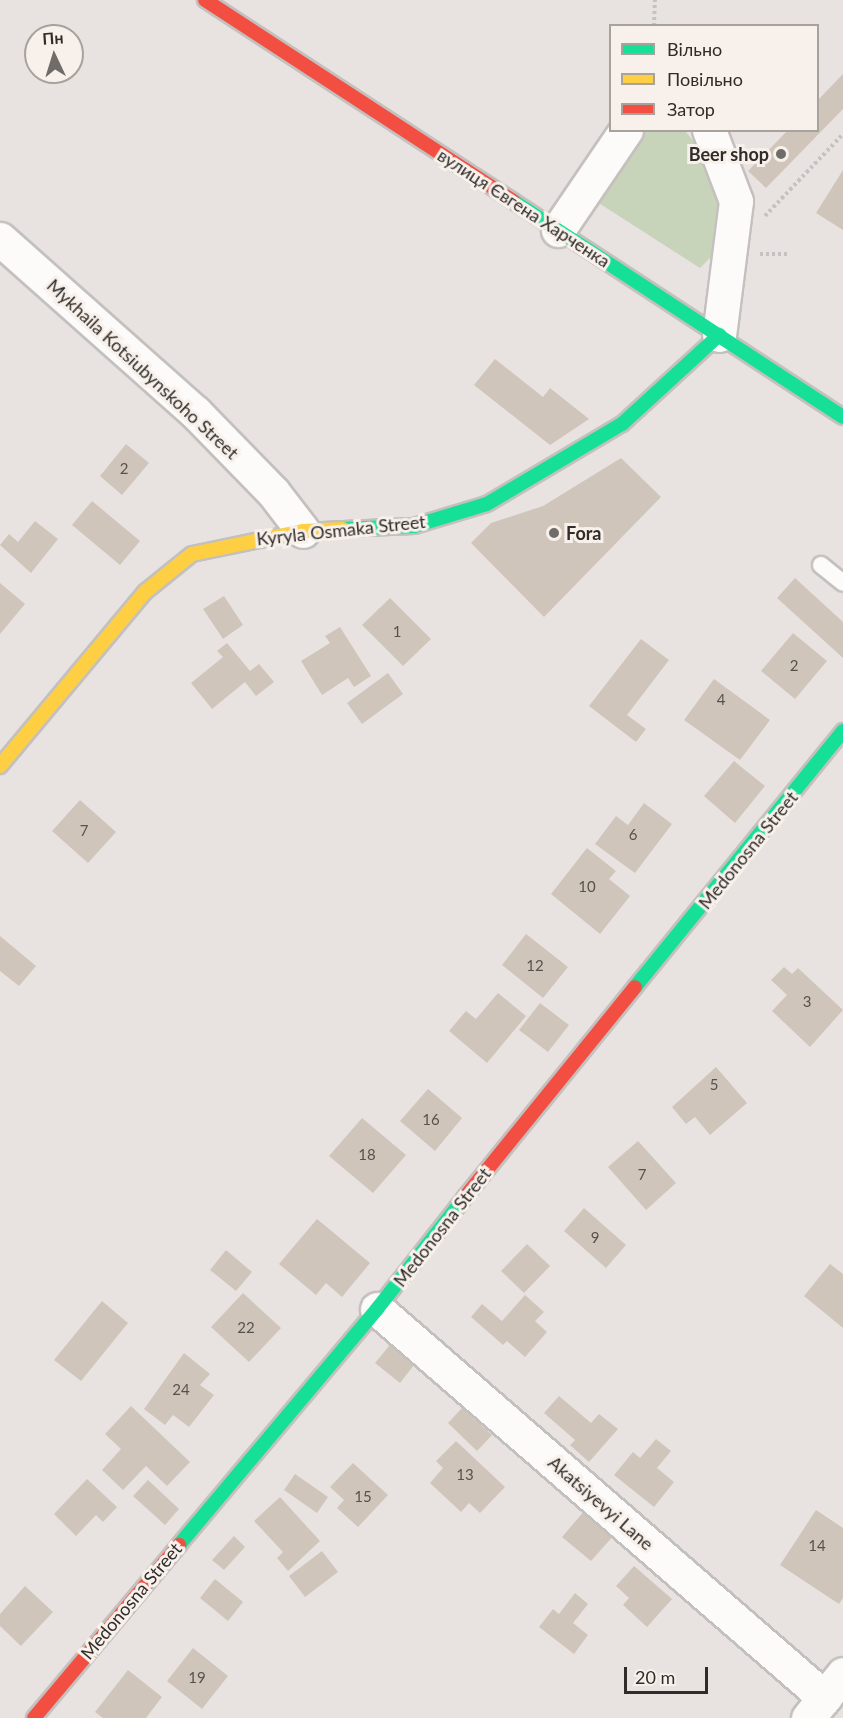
<!DOCTYPE html>
<html>
<head>
<meta charset="utf-8">
<style>
  body { margin:0 }
  #map { position:relative; width:843px; height:1718px; overflow:hidden; background:#e8e3e0; font-family:Lato,sans-serif }
  div>[style] { position:absolute }
  [style*='--x'] { left:calc(var(--x)*1px); top:calc(var(--y)*1px); width:calc(var(--w)*1px); rotate:calc(var(--a)*1deg) }
  .green>* { inset:0; background:#c7d4ba }
  .building>* { inset:0; background:#d0c5bb }
  .path>* { height:4px; margin-top:-2px; transform-origin:0; background:repeating-linear-gradient(90deg,#c5c3c1 0 3px,transparent 0 6px) }
  .roads { filter:drop-shadow(2px 0 #c4c0be) drop-shadow(-2px 0 #c4c0be) drop-shadow(0 2px #c4c0be) drop-shadow(0 -2px #c4c0be) }
  .lane>* { height:16px; margin:-8px; padding:0 8px; transform-origin:8px; border-radius:8px; background:#fcfbfa }
  .street>* { height:33px; margin:-16.5px; padding:0 16.5px; transform-origin:16.5px; border-radius:16.5px; background:#fcfbfa }
  .fast>* { height:14px; margin:-7px; padding:0 7px; transform-origin:7px; border-radius:7px; background:#16e098 }
  .slow>* { height:14px; margin:-7px; padding:0 7px; transform-origin:7px; border-radius:7px; background:#ffcf43 }
  .jam>* { height:14px; margin:-7px; padding:0 7px; transform-origin:7px; border-radius:7px; background:#f24e42 }
  .dots>* { width:16px; height:16px; translate:-50% -50%; box-sizing:border-box; border:3px solid #f8f0ea; border-radius:50% }
  span { translate:-50% -50%; white-space:nowrap; text-align:center; line-height:1.15; -webkit-text-stroke:6px #f8f0ea; paint-order:stroke }
  .number-label { font-size:15px; color:#57524e }
  .number-label span { -webkit-text-stroke-width:0 }
  .poi-label { font-size:18px; color:#2f2c29; font-weight:700 }
  .right { translate:-100% -50%; text-align:right }
  .left { translate:0 -50%; text-align:left }
  .street-label { font-size:18px; color:#2f2c29 }
  .legend { position:absolute; left:609px; top:24px; width:210px; height:108px; box-sizing:border-box; background:#f8f0ea; border:2px solid #a8a29d; margin:0; padding:8px 10px; list-style:none; font-size:18px; color:#2f2c29 }
  .legend li { display:flex; align-items:center; gap:12px; height:30px }
  .legend b { width:30px; border:2px solid #a8a29d }
  .north { position:absolute; left:24px; top:24px; width:60px; height:60px; box-sizing:border-box; background:#f8f0ea; border:2px solid #a8a29d; border-radius:50%; rotate:356deg; font-size:16px; font-weight:700; line-height:24px; text-align:center; color:#2f2c29 }
  .north::after { content:''; display:block; margin:auto; width:21px; height:27px; background:#706c69; clip-path:polygon(50% 0,100% 100%,50% 72%,0 100%) }
  .scale { position:absolute; left:624px; top:1667px; width:84px; height:27px; box-sizing:border-box; border:3px solid #2f2c29; border-top:0; padding-left:8px; font-size:18px; line-height:21px; white-space:nowrap; color:#2f2c29; -webkit-text-stroke:4px #f8f0ea; paint-order:stroke }
</style>
</head>
<body>
<div id="map">
  <div class="green">
    <i style="clip-path:polygon(639px 131px,685px 131px,707px 157px,720px 217px,712px 256px,700px 268px,594px 200px)"></i>
  </div>
  <div class="building">
    <i style="clip-path:polygon(843px 74px,843px 109px,766px 188px,748px 171px,788px 130px,818px 130px,818px 100px)"></i>
    <i style="clip-path:polygon(843px 170px,843px 230px,816px 213px)"></i>
    <i style="clip-path:polygon(495px 359px,543px 397px,550px 388px,589px 419px,550px 445px,474px 385px)"></i>
    <i style="clip-path:polygon(126px 444px,149px 463px,122px 495px,100px 476px)"></i>
    <i style="clip-path:polygon(621px 458px,661px 497px,544px 617px,471px 543px,491px 523px,543px 506px)"></i>
    <i style="clip-path:polygon(92px 501px,140px 541px,120px 565px,72px 525px)"></i>
    <i style="clip-path:polygon(35px 521px,58px 539px,31px 573px,0 545px,9px 534px,18px 542px)"></i>
    <i style="clip-path:polygon(795px 578px,843px 622px,843px 658px,777px 598px)"></i>
    <i style="clip-path:polygon(0 583px,25px 604px,0 634px)"></i>
    <i style="clip-path:polygon(224px 596px,243px 625px,223px 639px,203px 609px)"></i>
    <i style="clip-path:polygon(390px 598px,431px 639px,403px 666px,362px 625px)"></i>
    <i style="clip-path:polygon(340px 627px,371px 676px,354px 687px,348px 678px,322px 695px,301px 661px,330px 643px,325px 636px)"></i>
    <i style="clip-path:polygon(793px 633px,827px 661px,795px 699px,761px 671px)"></i>
    <i style="clip-path:polygon(641px 639px,669px 660px,627px 715px,646px 729px,636px 742px,589px 706px)"></i>
    <i style="clip-path:polygon(227px 643px,250px 671px,259px 664px,274px 682px,256px 696px,245px 682px,212px 709px,191px 683px,223px 657px,217px 651px)"></i>
    <i style="clip-path:polygon(388px 673px,403px 694px,362px 724px,347px 703px)"></i>
    <i style="clip-path:polygon(714px 679px,770px 720px,740px 760px,684px 720px)"></i>
    <i style="clip-path:polygon(734px 761px,765px 786px,735px 823px,704px 796px)"></i>
    <i style="clip-path:polygon(80px 800px,116px 832px,88px 863px,52px 831px)"></i>
    <i style="clip-path:polygon(644px 803px,672px 824px,635px 873px,595px 844px,616px 816px,628px 825px)"></i>
    <i style="clip-path:polygon(587px 848px,616px 871px,609px 879px,630px 896px,600px 934px,551px 894px)"></i>
    <i style="clip-path:polygon(526px 934px,568px 967px,543px 998px,502px 965px)"></i>
    <i style="clip-path:polygon(0 936px,36px 966px,19px 986px,0 971px)"></i>
    <i style="clip-path:polygon(784px 967px,792px 974px,798px 968px,843px 1010px,810px 1047px,772px 1011px,787px 995px,771px 980px)"></i>
    <i style="clip-path:polygon(498px 993px,526px 1016px,487px 1063px,449px 1031px,466px 1011px,476px 1019px)"></i>
    <i style="clip-path:polygon(540px 1003px,569px 1025px,548px 1052px,519px 1030px)"></i>
    <i style="clip-path:polygon(716px 1067px,747px 1103px,710px 1135px,695px 1117px,686px 1124px,672px 1107px)"></i>
    <i style="clip-path:polygon(428px 1089px,462px 1118px,435px 1151px,400px 1121px)"></i>
    <i style="clip-path:polygon(362px 1118px,406px 1155px,373px 1193px,329px 1156px)"></i>
    <i style="clip-path:polygon(638px 1141px,676px 1183px,646px 1210px,608px 1167px)"></i>
    <i style="clip-path:polygon(584px 1208px,626px 1245px,606px 1268px,564px 1231px)"></i>
    <i style="clip-path:polygon(317px 1219px,370px 1263px,342px 1297px,326px 1283px,316px 1295px,279px 1264px)"></i>
    <i style="clip-path:polygon(527px 1244px,550px 1266px,524px 1293px,501px 1271px)"></i>
    <i style="clip-path:polygon(226px 1250px,252px 1272px,236px 1291px,210px 1270px)"></i>
    <i style="clip-path:polygon(830px 1264px,843px 1274px,843px 1328px,804px 1296px)"></i>
    <i style="clip-path:polygon(243px 1293px,281px 1328px,249px 1362px,211px 1327px)"></i>
    <i style="clip-path:polygon(525px 1295px,544px 1312px,535px 1321px,547px 1332px,525px 1357px,507px 1341px,503px 1345px,471px 1317px,482px 1304px,502px 1321px)"></i>
    <i style="clip-path:polygon(102px 1301px,128px 1323px,81px 1381px,54px 1360px)"></i>
    <i style="clip-path:polygon(394px 1340px,418px 1360px,400px 1383px,375px 1363px)"></i>
    <i style="clip-path:polygon(184px 1353px,210px 1374px,200px 1385px,214px 1395px,189px 1427px,173px 1415px,165px 1425px,144px 1409px)"></i>
    <i style="clip-path:polygon(559px 1396px,591px 1423px,599px 1414px,618px 1429px,589px 1462px,570px 1445px,575px 1440px,544px 1413px)"></i>
    <i style="clip-path:polygon(131px 1406px,190px 1462px,167px 1486px,146px 1466px,123px 1490px,102px 1470px,121px 1449px,105px 1434px)"></i>
    <i style="clip-path:polygon(462px 1408px,492px 1435px,477px 1451px,448px 1423px)"></i>
    <i style="clip-path:polygon(656px 1439px,671px 1451px,657px 1468px,674px 1482px,654px 1507px,614px 1475px,633px 1452px,640px 1458px)"></i>
    <i style="clip-path:polygon(456px 1441px,505px 1487px,480px 1513px,469px 1503px,461px 1512px,430px 1483px,443px 1468px,436px 1461px)"></i>
    <i style="clip-path:polygon(353px 1463px,388px 1495px,358px 1527px,337px 1508px,344px 1500px,330px 1487px)"></i>
    <i style="clip-path:polygon(295px 1474px,328px 1497px,317px 1513px,284px 1490px)"></i>
    <i style="clip-path:polygon(87px 1479px,117px 1507px,103px 1522px,96px 1515px,76px 1536px,54px 1514px)"></i>
    <i style="clip-path:polygon(148px 1480px,179px 1509px,165px 1525px,133px 1496px)"></i>
    <i style="clip-path:polygon(280px 1497px,320px 1541px,288px 1571px,277px 1558px,283px 1552px,254px 1521px)"></i>
    <i style="clip-path:polygon(586px 1509px,615px 1534px,591px 1561px,562px 1537px)"></i>
    <i style="clip-path:polygon(816px 1510px,843px 1528px,843px 1598px,839px 1604px,780px 1565px)"></i>
    <i style="clip-path:polygon(234px 1536px,245px 1547px,224px 1570px,212px 1560px)"></i>
    <i style="clip-path:polygon(322px 1551px,338px 1572px,305px 1597px,289px 1576px)"></i>
    <i style="clip-path:polygon(634px 1566px,672px 1599px,647px 1627px,623px 1605px,629px 1598px,616px 1586px)"></i>
    <i style="clip-path:polygon(215px 1579px,243px 1602px,228px 1621px,200px 1598px)"></i>
    <i style="clip-path:polygon(25px 1586px,53px 1612px,21px 1646px,0 1626px,0 1614px)"></i>
    <i style="clip-path:polygon(575px 1593px,588px 1604px,573px 1623px,588px 1635px,574px 1654px,539px 1627px,553px 1609px,559px 1614px)"></i>
    <i style="clip-path:polygon(193px 1648px,228px 1676px,202px 1709px,167px 1681px)"></i>
    <i style="clip-path:polygon(128px 1670px,162px 1697px,146px 1718px,103px 1718px,95px 1712px)"></i>
  </div>
  <div class="path">
    <i style="--x:654;--y:26;--w:26;--a:-88"></i>
    <i style="--x:765;--y:216;--w:113;--a:-46.4"></i>
    <i style="--x:760;--y:254;--w:30;--a:0"></i>
  </div>
  <div class="roads">
    <div class="lane">
      <i style="--x:821;--y:565;--w:28;--a:39"></i>
    </div>
    <div class="street">
      <i style="--x:709;--y:130;--w:76;--a:69.2"></i>
      <i style="--x:736;--y:201;--w:135;--a:97.2"></i>
      <i style="--x:558;--y:230;--w:121;--a:-55.8"></i>
      <i style="--x:0;--y:239;--w:261;--a:41.6"></i>
      <i style="--x:195;--y:412;--w:112;--a:45.7"></i>
      <i style="--x:273;--y:492;--w:49;--a:52.4"></i>
      <i style="--x:377;--y:1309;--w:593;--a:40.97"></i>
      <i style="--x:808;--y:1718;--w:56;--a:-51.5"></i>
    </div>
    <div class="fast">
      <i style="--x:513;--y:201;--w:394;--a:33.2"></i>
      <i style="--x:343;--y:529;--w:71;--a:-2.4"></i>
      <i style="--x:414;--y:526;--w:76;--a:-16.8"></i>
      <i style="--x:487;--y:504;--w:157;--a:-30.7"></i>
      <i style="--x:622;--y:424;--w:132;--a:-42.5"></i>
      <i style="--x:635;--y:987;--w:330;--a:-50.9"></i>
      <i style="--x:179;--y:1545;--w:308;--a:-50"></i>
      <i style="--x:377;--y:1309;--w:142;--a:-51.8"></i>
    </div>
    <div class="slow">
      <i style="--x:0;--y:766;--w:226;--a:-50.2"></i>
      <i style="--x:145;--y:592;--w:60;--a:-39"></i>
      <i style="--x:192;--y:554;--w:113;--a:-11.7"></i>
      <i style="--x:303;--y:531;--w:40;--a:-2.9"></i>
    </div>
    <div class="jam">
      <i style="--x:205;--y:0;--w:368;--a:33.1"></i>
      <i style="--x:465;--y:1197;--w:270;--a:-51"></i>
      <i style="--x:34;--y:1718;--w:226;--a:-50"></i>
    </div>
  </div>
  <div class="dots">
    <i style="left:781px;top:154px;background:#706c69"></i>
    <i style="left:554px;top:533px;background:#706c69"></i>
  </div>
  <div class="number-label">
    <span style="left:124px;top:469px">2</span>
    <span style="left:397px;top:632px">1</span>
    <span style="left:794px;top:666px">2</span>
    <span style="left:721px;top:700px">4</span>
    <span style="left:84px;top:831px">7</span>
    <span style="left:633px;top:835px">6</span>
    <span style="left:587px;top:887px">10</span>
    <span style="left:535px;top:966px">12</span>
    <span style="left:807px;top:1002px">3</span>
    <span style="left:714px;top:1085px">5</span>
    <span style="left:431px;top:1120px">16</span>
    <span style="left:367px;top:1155px">18</span>
    <span style="left:642px;top:1175px">7</span>
    <span style="left:595px;top:1238px">9</span>
    <span style="left:246px;top:1328px">22</span>
    <span style="left:181px;top:1390px">24</span>
    <span style="left:465px;top:1475px">13</span>
    <span style="left:363px;top:1497px">15</span>
    <span style="left:817px;top:1546px">14</span>
    <span style="left:197px;top:1678px">19</span>
  </div>
  <div class="poi-label">
    <span class="right" style="left:769px;top:154px">Beer shop</span>
    <span class="left" style="left:566px;top:533px">Fora</span>
  </div>
  <div class="street-label">
    <span style="left:524px;top:208px;rotate:33deg">вулиця Євгена Харченка</span>
    <span style="left:143px;top:369px;rotate:43deg">Mykhaila Kotsiubynskoho Street</span>
    <span style="left:341px;top:530px;rotate:-6deg">Kyryla Osmaka Street</span>
    <span style="left:748px;top:850px;rotate:-51deg">Medonosna Street</span>
    <span style="left:442px;top:1227px;rotate:-52deg">Medonosna Street</span>
    <span style="left:601px;top:1503px;rotate:41deg">Akatsiyevyi Lane</span>
    <span style="left:131px;top:1601px;rotate:-50deg">Medonosna Street</span>
  </div>
  <ul class="legend">
  <li><b style="height:8px;background:#16e098"></b>Вільно</li>
  <li><b style="height:8px;background:#ffcf43"></b>Повільно</li>
  <li><b style="height:8px;background:#f24e42"></b>Затор</li>
  </ul>
  <div class="north">Пн</div>
  <div class="scale">20 m</div>
</div>
</body>
</html>
